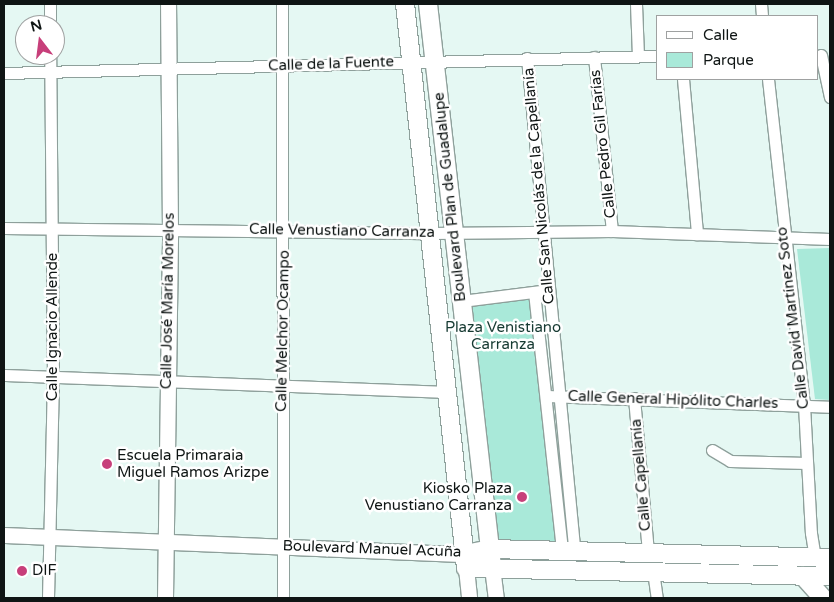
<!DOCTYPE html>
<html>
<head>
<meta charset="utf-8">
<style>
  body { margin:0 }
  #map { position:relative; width:834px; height:602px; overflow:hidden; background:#e5f8f3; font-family:"Varela Round",sans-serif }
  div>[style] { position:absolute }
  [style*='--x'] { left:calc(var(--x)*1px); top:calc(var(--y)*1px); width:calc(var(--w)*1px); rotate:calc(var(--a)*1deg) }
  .green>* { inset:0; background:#a9e9d9 }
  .roads { filter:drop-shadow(1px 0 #8ea09b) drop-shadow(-1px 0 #8ea09b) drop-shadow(0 1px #8ea09b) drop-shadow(0 -1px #8ea09b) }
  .street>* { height:11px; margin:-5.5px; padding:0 5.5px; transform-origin:5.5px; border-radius:5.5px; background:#fff }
  .secondary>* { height:15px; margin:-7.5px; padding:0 7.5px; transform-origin:7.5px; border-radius:7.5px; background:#fff }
  .primary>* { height:18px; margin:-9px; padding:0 9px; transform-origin:9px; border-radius:9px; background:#fff }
  .dots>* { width:14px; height:14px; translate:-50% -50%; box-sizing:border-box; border:2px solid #fff; border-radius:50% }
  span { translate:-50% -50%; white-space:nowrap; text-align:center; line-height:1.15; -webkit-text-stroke:5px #fff; paint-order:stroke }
  .street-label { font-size:15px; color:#0f1514 }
  .park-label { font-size:15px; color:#163a32 }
  .poi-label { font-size:15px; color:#0f1514 }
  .left { translate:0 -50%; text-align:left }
  .right { translate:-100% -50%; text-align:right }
  .frame { position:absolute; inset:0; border:5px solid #0f1514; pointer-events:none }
  .legend { position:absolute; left:656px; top:15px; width:162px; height:65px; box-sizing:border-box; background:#fff; border:1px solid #9fa1a1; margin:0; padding:6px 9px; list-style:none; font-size:15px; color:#0f1514 }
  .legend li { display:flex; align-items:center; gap:10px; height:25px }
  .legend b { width:25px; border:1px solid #9fa1a1 }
  .north { position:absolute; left:15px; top:15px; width:50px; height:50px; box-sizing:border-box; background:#fff; border:1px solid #9fa1a1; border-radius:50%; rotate:345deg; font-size:14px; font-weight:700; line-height:20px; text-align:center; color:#0f1514 }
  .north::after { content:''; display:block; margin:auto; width:18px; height:22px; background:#c73f7a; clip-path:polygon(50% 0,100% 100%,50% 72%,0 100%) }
</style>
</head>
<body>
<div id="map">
  <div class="green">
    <i style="clip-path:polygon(830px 248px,830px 400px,815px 399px,797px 249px)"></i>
    <i style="clip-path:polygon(532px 298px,556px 545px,493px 544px,467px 306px)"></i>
  </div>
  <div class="roads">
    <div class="street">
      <i style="--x:282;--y:4;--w:594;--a:89.9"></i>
      <i style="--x:636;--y:4;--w:51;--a:87.8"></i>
      <i style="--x:761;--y:4;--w:12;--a:85"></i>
      <i style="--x:50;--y:25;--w:21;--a:-90"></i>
      <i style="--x:821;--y:55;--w:43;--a:77.9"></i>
      <i style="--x:594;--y:57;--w:175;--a:84.1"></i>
      <i style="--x:527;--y:58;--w:496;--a:84.5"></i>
      <i style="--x:4;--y:73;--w:654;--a:-1.49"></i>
      <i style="--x:683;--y:79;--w:156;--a:84.8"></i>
      <i style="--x:768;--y:79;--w:328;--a:83.7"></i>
      <i style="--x:804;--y:405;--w:128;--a:86.9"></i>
      <i style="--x:811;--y:533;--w:25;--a:81"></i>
      <i style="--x:4;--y:228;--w:426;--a:0.7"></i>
      <i style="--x:430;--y:233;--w:182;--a:-0.6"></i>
      <i style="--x:612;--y:231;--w:218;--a:2.1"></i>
      <i style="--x:534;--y:292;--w:261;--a:83.8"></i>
      <i style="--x:461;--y:301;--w:81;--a:-7.1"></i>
      <i style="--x:4;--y:375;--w:445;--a:2.2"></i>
      <i style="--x:546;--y:396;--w:284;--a:2.2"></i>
      <i style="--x:634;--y:398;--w:156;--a:84.8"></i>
      <i style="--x:712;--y:450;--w:21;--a:31"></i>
      <i style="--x:730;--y:461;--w:77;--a:1.5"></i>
      <i style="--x:653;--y:571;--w:27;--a:82"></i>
      <i style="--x:48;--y:598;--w:221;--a:-88.7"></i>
      <i style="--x:53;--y:377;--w:322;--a:-90.5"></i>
    </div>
    <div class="secondary">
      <i style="--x:4;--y:535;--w:461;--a:2.4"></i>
      <i style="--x:492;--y:567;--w:31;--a:83"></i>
      <i style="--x:466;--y:568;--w:30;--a:84"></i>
      <i style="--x:165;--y:598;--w:369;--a:-89.2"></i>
      <i style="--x:170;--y:229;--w:225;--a:-90.5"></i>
    </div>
    <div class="primary">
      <i style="--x:405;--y:4;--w:567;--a:83.83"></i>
      <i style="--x:466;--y:568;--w:364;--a:1.3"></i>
      <i style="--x:428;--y:4;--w:567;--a:83.51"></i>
      <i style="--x:465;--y:554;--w:26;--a:-11"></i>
      <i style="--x:491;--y:549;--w:339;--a:1.5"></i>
      <i style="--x:803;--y:576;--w:30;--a:48"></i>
    </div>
  </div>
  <div class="dots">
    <i style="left:107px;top:464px;background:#c73f7a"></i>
    <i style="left:522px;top:497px;background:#c73f7a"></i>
    <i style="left:22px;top:571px;background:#c73f7a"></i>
  </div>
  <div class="street-label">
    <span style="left:331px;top:64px;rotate:-2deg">Calle de la Fuente</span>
    <span style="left:603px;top:144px;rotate:-96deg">Calle Pedro Gil Farías</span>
    <span style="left:539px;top:186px;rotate:-95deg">Calle San Nicolás de la Capellanía</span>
    <span style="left:450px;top:197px;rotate:-96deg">Boulevard Plan de Guadalupe</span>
    <span style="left:342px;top:231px;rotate:1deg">Calle Venustiano Carranza</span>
    <span style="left:168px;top:301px;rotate:-89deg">Calle José María Morelos</span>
    <span style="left:793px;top:318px;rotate:-97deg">Calle David Martínez Soto</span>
    <span style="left:53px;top:327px;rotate:-90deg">Calle Ignacio Allende</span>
    <span style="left:283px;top:331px;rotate:-89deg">Calle Melchor Ocampo</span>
    <span style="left:673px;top:400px;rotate:2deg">Calle General Hipólito Charles</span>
    <span style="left:641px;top:475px;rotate:-95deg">Calle Capellanía</span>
    <span style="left:372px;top:549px;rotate:2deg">Boulevard Manuel Acuña</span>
  </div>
  <div class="park-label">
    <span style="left:503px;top:336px">Plaza Venistiano<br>Carranza</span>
  </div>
  <div class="poi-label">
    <span class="left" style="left:117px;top:464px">Escuela Primaraia<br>Miguel Ramos Arizpe</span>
    <span class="right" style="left:512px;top:497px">Kiosko Plaza<br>Venustiano Carranza</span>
    <span class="left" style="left:32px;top:571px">DIF</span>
  </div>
  <div class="frame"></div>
  <ul class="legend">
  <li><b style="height:6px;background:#fff"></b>Calle</li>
  <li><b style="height:14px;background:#a9e9d9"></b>Parque</li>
  </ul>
  <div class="north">N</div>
</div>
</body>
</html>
